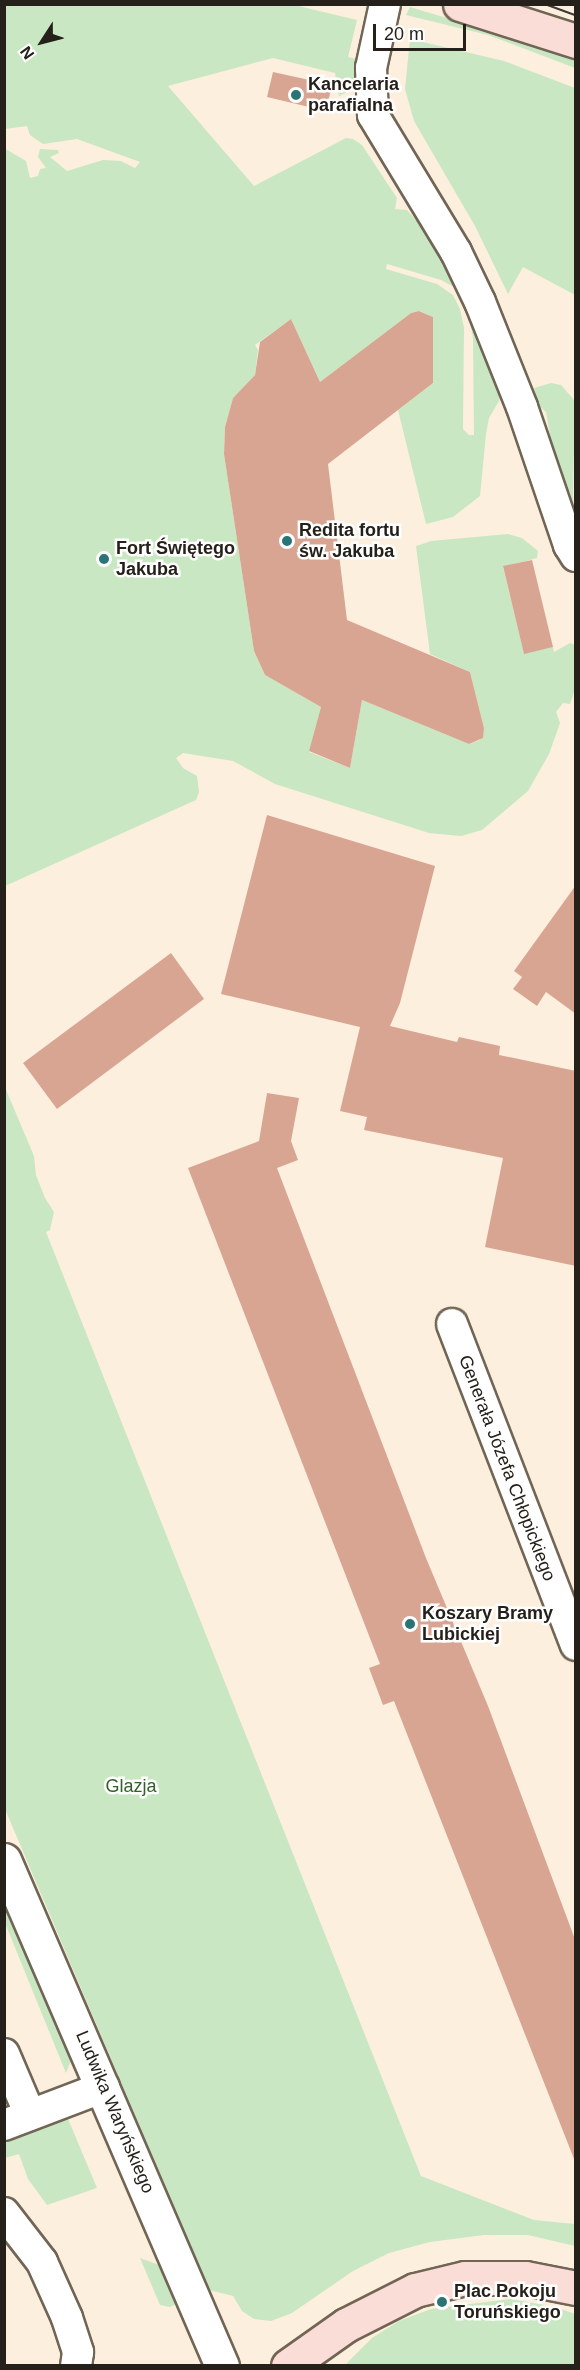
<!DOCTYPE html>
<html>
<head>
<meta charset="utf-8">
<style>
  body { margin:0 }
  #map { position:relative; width:580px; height:2370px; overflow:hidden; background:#fdefdd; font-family:Arial,sans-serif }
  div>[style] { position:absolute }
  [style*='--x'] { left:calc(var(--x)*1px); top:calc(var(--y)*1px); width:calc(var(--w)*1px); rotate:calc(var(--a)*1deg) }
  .green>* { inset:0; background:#c9e7c2 }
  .building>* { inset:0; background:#d9a593 }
  .roads { filter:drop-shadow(2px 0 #716555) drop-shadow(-2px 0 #716555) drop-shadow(0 2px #716555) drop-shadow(0 -2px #716555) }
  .street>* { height:30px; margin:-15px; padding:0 15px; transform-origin:15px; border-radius:15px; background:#fff }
  .secondary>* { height:33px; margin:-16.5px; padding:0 16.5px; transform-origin:16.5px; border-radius:16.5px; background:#fff }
  .primary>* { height:33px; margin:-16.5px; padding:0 16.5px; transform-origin:16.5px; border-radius:16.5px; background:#faddd6 }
  .tram>* { height:1.5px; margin:-0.75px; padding:0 0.75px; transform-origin:0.75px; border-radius:0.75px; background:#3e3831 }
  .dots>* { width:16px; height:16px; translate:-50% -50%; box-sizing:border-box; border:3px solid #fefefe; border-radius:50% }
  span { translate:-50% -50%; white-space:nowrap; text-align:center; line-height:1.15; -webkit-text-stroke:5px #fefefe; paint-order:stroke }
  .poi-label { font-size:18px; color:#25201a; font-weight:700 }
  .left { translate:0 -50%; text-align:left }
  .street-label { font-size:18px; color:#25201a }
  .park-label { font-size:18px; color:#34602a }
  .frame { position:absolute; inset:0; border:6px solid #25201a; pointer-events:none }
  .north { position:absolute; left:12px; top:12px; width:60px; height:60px; -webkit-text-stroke:4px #fefefe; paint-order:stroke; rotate:234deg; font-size:16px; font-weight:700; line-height:24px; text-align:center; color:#25201a }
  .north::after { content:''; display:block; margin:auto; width:21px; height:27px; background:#25201a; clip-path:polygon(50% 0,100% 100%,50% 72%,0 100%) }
  .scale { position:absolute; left:373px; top:24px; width:93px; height:27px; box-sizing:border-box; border:3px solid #25201a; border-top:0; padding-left:8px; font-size:18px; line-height:21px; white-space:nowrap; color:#25201a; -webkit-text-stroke:4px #fefefe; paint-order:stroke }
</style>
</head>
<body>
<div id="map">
  <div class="green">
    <i style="clip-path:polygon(evenodd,290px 4px,357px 20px,348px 57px,356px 59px,360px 65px,357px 79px,349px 91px,339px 96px,335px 73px,273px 58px,168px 86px,254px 186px,346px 138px,353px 139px,362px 145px,397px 198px,395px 209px,407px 210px,423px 228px,427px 238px,444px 253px,460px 274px,478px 316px,500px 383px,499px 401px,489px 418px,486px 434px,480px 496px,453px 517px,426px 524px,398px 410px,433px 383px,433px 317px,420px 311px,411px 313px,320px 382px,291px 319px,255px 345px,258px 350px,255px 375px,233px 398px,225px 427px,224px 454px,254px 651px,265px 675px,321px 707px,309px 752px,350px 768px,362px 700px,469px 744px,480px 740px,484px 728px,470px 672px,430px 654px,416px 546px,431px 541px,508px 534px,522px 538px,538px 551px,537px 558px,503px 567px,524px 653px,553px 647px,554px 652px,570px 643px,575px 645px,575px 689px,570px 704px,563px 703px,556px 712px,560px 723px,549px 754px,528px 791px,482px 830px,461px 836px,429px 833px,275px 784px,233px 761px,183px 753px,176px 758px,183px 768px,197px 776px,199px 792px,196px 800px,5px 886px,4px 148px,26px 161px,30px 178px,38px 176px,40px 169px,46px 168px,38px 157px,40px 149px,58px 150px,59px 153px,50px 157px,67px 171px,103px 160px,121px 161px,135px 168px,140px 162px,77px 139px,43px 144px,30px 135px,27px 126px,5px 129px,5px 5px,290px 4px,387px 264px,441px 280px,456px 288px,466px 301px,473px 338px,474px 435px,469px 435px,463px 429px,464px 328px,460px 309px,453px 295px,437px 284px,386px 269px,387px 264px)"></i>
    <i style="clip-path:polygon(410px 7px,547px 48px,575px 59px,575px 68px,488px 35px,406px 15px)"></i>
    <i style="clip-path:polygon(410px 39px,504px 61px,575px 88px,575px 295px,523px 267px,508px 294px,475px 226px,414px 121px,405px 89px)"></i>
    <i style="clip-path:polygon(551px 383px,561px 385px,575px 401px,573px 494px,575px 530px,551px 441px,546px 412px,538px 405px,534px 388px)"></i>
    <i style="clip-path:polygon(4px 1085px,34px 1156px,36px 1175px,45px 1198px,54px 1212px,50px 1230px,46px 1232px,421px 2176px,534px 2220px,575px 2224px,575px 2246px,528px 2235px,484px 2235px,430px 2242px,389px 2253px,353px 2271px,292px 2313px,271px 2321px,254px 2319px,242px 2311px,233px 2296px,209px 2290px,5px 1809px)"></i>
    <i style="clip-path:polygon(4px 1891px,72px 2058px,66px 2073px,5px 1923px)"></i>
    <i style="clip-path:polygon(66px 2114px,97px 2188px,47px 2205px,28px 2179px,19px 2154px,5px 2158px,5px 2143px,14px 2136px)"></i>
    <i style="clip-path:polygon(140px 2258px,162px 2266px,179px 2303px,170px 2307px,160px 2305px)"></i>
    <i style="clip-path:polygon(510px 2299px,556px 2307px,575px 2314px,575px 2365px,345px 2365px,372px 2338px,399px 2321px,431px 2309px)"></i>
  </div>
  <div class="building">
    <i style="clip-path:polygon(273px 72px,332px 85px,326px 111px,267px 97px)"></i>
    <i style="clip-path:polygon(419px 311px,433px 317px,433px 383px,328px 464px,347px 620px,470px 672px,484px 728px,483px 738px,469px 744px,362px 700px,350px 768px,309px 751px,321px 707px,265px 675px,254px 651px,224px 454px,225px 427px,233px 398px,255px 375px,260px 342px,291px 319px,320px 382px,411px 313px)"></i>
    <i style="clip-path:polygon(532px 560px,553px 647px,524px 654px,503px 566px)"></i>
    <i style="clip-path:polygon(267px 815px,435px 866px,400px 1003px,390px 1026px,457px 1042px,459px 1037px,500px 1046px,499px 1055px,576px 1071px,576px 1266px,485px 1247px,503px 1158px,364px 1130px,367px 1117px,340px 1111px,360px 1027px,221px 994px)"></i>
    <i style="clip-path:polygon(576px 885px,576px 1014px,546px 992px,537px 1006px,513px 989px,522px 977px,514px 971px)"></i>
    <i style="clip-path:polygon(171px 953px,204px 999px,57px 1109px,23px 1063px)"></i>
    <i style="clip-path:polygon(267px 1093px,299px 1098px,291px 1141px,298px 1160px,277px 1168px,426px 1558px,488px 1706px,576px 1942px,576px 2164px,394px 1701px,383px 1705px,369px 1668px,380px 1664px,188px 1168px,259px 1141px)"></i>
  </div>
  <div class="roads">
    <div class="street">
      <i style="--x:385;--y:4;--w:66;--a:102.3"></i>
      <i style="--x:371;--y:68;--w:47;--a:87.6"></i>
      <i style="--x:373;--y:115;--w:160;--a:58.8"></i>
      <i style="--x:456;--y:252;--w:55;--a:64.4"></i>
      <i style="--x:480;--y:302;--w:113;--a:68.2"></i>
      <i style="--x:522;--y:407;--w:146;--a:71.2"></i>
      <i style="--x:569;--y:545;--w:13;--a:58"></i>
      <i style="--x:452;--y:1324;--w:344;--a:68.9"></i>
      <i style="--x:4;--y:2054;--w:66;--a:66.9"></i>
      <i style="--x:4;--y:2125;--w:107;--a:-20.8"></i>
      <i style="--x:4;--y:2213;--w:62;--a:52.2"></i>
      <i style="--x:42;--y:2262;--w:61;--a:65.9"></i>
      <i style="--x:67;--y:2318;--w:36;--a:72"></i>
      <i style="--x:78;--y:2352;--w:14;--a:98"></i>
    </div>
    <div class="secondary">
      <i style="--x:4;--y:1860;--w:551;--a:66.69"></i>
    </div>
    <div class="primary">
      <i style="--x:460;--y:4;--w:122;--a:17.7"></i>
      <i style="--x:288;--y:2366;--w:71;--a:-35.3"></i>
      <i style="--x:346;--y:2325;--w:77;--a:-26.9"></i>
      <i style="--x:415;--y:2290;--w:51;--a:-13.5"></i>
      <i style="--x:465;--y:2278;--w:60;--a:0"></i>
      <i style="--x:525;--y:2278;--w:52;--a:11.1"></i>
    </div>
  </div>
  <div class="tram">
    <i style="--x:545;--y:4;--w:33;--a:20"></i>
  </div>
  <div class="dots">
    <i style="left:296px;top:95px;background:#2a7475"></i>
    <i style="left:287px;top:541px;background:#2a7475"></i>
    <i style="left:104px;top:559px;background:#2a7475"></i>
    <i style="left:410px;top:1624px;background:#2a7475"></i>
    <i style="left:442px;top:2302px;background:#2a7475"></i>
  </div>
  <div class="poi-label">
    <span class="left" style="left:308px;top:95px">Kancelaria<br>parafialna</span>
    <span class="left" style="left:299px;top:541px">Redita fortu<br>św. Jakuba</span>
    <span class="left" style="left:116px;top:559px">Fort Świętego<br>Jakuba</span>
    <span class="left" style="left:422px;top:1624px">Koszary Bramy<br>Lubickiej</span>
    <span class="left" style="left:454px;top:2302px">Plac Pokoju<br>Toruńskiego</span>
  </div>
  <div class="street-label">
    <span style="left:507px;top:1468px;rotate:69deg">Generała Józefa Chłopickiego</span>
    <span style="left:115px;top:2112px;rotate:67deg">Ludwika Waryńskiego</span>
  </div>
  <div class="park-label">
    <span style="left:131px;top:1786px">Glazja</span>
  </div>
  <div class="frame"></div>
  <div class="north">N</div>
  <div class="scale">20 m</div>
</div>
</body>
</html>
